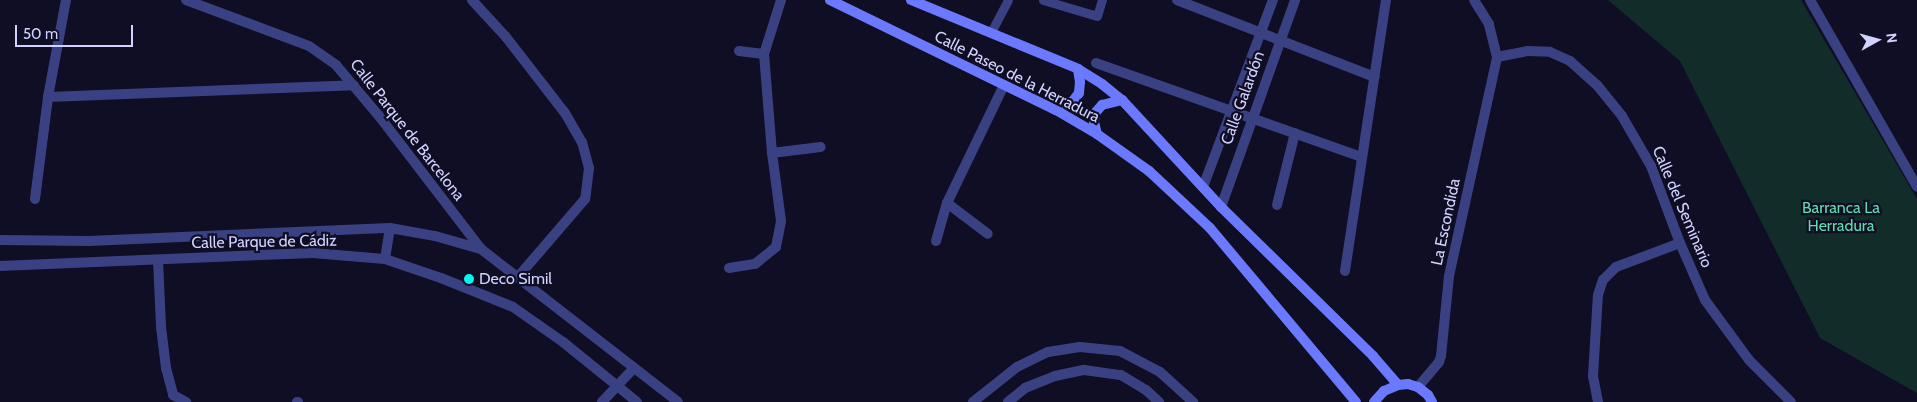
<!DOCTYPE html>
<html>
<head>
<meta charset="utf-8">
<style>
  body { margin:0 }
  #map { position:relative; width:1917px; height:402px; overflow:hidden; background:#0f0e24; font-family:Cabin,sans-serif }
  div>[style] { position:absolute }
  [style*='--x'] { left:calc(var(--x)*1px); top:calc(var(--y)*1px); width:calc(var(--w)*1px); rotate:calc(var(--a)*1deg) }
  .green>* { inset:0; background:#122d29 }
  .lane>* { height:9px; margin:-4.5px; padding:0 4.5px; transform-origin:4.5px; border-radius:4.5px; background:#3a4182 }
  .street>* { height:10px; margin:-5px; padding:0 5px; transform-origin:5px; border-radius:5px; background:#3a4182 }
  .secondary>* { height:10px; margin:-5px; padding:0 5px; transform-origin:5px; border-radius:5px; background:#6a79fd }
  .dots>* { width:14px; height:14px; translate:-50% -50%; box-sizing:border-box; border:2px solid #0f0e24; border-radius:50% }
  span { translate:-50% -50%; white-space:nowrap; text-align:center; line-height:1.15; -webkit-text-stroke:4.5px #0f0e24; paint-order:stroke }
  .street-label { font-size:16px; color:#d2d2fe }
  .park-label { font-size:16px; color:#5edead }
  .poi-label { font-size:16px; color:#d2d2fe }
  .left { translate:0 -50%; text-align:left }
  .north { position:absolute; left:1852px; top:15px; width:50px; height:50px; -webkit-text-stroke:4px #0f0e24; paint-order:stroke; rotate:83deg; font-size:14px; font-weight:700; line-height:20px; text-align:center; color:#d2d2fe }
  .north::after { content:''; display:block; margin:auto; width:18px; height:22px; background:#d2d2fe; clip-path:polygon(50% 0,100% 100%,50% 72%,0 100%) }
  .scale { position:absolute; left:15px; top:25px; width:118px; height:22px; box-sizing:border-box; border:2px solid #d2d2fe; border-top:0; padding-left:6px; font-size:15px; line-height:18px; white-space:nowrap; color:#d2d2fe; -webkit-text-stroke:4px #0f0e24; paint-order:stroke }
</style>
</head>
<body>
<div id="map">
  <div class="green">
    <i style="clip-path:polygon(1608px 0,1801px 0,1917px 199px,1917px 393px,1820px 338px,1680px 61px)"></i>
  </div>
  <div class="lane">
    <i style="--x:1043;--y:0;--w:56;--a:16.5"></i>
    <i style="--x:1097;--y:16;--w:17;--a:-73"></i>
    <i style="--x:991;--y:32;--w:36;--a:-62"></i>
  </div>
  <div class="street">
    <i style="--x:186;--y:0;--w:131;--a:20.5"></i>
    <i style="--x:309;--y:46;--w:33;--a:35"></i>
    <i style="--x:336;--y:65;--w:67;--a:49.9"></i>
    <i style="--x:379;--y:116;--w:168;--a:52.5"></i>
    <i style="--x:472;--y:0;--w:50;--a:47.4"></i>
    <i style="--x:506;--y:37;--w:96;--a:52.2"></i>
    <i style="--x:565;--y:113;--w:34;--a:60"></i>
    <i style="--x:582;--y:142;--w:27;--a:75"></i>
    <i style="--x:589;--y:168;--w:31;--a:97"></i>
    <i style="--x:585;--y:199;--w:104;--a:130.7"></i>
    <i style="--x:1177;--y:0;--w:212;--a:21.3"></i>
    <i style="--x:1810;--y:0;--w:215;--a:60.2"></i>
    <i style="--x:739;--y:51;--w:25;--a:7"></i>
    <i style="--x:1497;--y:57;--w:31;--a:-11"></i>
    <i style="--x:1527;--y:51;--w:23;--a:2"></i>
    <i style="--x:1550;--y:52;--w:22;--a:24"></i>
    <i style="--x:1570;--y:61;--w:36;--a:42"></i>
    <i style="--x:1597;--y:85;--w:40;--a:51"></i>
    <i style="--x:1622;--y:116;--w:58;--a:59.9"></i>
    <i style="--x:1651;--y:166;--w:82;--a:69.4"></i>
    <i style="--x:1680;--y:243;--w:62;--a:66.3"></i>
    <i style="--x:1705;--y:300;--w:74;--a:53.7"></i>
    <i style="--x:1749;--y:360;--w:59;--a:45"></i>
    <i style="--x:1096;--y:63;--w:282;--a:19.5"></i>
    <i style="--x:48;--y:97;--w:306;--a:-2.2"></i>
    <i style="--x:772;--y:153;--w:49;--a:-7"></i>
    <i style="--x:1203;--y:187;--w:200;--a:-69.5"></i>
    <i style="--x:35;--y:199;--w:103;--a:-82.7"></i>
    <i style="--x:48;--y:97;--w:99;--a:-79.5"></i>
    <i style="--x:947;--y:203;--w:51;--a:37.1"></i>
    <i style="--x:1277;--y:205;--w:74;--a:-76"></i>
    <i style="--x:1221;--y:207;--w:220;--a:-70.3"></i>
    <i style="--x:0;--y:240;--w:89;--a:0.6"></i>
    <i style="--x:89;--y:241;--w:301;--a:-2.5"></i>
    <i style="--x:390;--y:228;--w:46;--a:10.1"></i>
    <i style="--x:435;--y:236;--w:48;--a:15.8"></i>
    <i style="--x:481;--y:249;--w:249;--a:37.8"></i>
    <i style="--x:936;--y:241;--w:40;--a:-74"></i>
    <i style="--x:947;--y:203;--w:131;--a:-64.2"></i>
    <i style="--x:385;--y:259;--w:31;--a:-81"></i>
    <i style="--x:158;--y:260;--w:67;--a:87.4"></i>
    <i style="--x:161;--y:327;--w:41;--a:83"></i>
    <i style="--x:166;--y:368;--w:28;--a:75"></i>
    <i style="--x:173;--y:395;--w:15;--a:28"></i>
    <i style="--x:0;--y:266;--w:313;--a:-2.4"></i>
    <i style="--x:313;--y:253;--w:72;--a:4.8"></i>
    <i style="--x:385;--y:259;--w:59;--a:18.7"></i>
    <i style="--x:441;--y:278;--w:78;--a:21.9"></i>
    <i style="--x:513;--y:307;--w:61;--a:35"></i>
    <i style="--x:563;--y:342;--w:95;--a:39"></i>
    <i style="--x:729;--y:268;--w:26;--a:-9"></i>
    <i style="--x:755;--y:264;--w:27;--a:-39"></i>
    <i style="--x:776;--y:247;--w:26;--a:-79"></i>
    <i style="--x:781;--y:221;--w:69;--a:-97.5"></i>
    <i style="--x:772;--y:153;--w:99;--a:-94.6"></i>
    <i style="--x:764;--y:54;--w:57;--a:-72.5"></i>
    <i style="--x:1345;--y:271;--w:274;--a:-81.4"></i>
    <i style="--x:1418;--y:387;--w:33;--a:-50"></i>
    <i style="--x:1439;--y:362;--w:6;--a:-72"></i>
    <i style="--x:1441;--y:356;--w:80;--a:-84.3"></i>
    <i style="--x:1449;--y:276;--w:224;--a:-77.6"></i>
    <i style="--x:1497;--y:57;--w:34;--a:-104"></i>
    <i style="--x:1489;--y:24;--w:28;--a:-122"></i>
    <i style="--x:297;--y:402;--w:1;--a:0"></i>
    <i style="--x:602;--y:402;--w:45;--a:-46.8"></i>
    <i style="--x:973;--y:402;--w:56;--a:-38.5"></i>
    <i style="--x:1017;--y:367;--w:34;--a:-26"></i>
    <i style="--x:1048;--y:352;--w:32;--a:-9"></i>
    <i style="--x:1080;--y:347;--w:40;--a:5.7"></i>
    <i style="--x:1120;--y:351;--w:45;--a:27.7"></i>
    <i style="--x:1160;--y:372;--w:45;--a:42.3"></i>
    <i style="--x:1008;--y:402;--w:22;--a:-39"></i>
    <i style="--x:1025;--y:388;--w:32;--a:-22"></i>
    <i style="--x:1055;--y:376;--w:30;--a:-12"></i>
    <i style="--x:1084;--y:370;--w:37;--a:8"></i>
    <i style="--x:1121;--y:375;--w:29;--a:31"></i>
    <i style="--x:1146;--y:390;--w:18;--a:43"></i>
    <i style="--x:1598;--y:402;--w:26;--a:-101"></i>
    <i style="--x:1593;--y:376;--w:81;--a:-86.5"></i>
    <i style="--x:1598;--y:295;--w:16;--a:-72"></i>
    <i style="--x:1603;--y:280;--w:18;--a:-45"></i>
    <i style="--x:1616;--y:267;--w:68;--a:-20.6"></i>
  </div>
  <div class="secondary">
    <i style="--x:830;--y:0;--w:251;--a:26"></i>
    <i style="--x:1056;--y:110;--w:48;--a:30.3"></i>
    <i style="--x:1097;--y:134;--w:64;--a:35.4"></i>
    <i style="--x:1149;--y:171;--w:83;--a:43.1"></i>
    <i style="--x:1210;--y:228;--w:227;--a:50"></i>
    <i style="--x:911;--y:0;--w:181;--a:22.4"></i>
    <i style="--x:1078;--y:69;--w:28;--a:32"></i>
    <i style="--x:1102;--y:84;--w:26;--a:39"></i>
    <i style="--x:1122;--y:100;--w:146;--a:47.2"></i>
    <i style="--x:1221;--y:207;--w:213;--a:44.4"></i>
    <i style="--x:1373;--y:356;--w:38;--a:49"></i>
    <i style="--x:1056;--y:110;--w:19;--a:-28"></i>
    <i style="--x:1073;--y:101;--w:10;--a:-53"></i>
    <i style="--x:1079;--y:93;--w:11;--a:-85"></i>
    <i style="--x:1080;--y:82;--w:13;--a:-99"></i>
    <i style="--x:1097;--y:134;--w:12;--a:-104"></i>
    <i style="--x:1094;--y:122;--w:9;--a:-84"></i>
    <i style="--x:1095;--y:113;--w:11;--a:-49"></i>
    <i style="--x:1102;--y:105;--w:21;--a:-14"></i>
    <i style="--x:1374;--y:402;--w:15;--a:-48"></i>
    <i style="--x:1384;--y:391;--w:15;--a:-23"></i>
    <i style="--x:1398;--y:385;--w:10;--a:-6"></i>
    <i style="--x:1408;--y:384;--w:10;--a:17"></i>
    <i style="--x:1418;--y:387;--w:13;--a:39"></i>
    <i style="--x:1428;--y:395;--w:8;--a:60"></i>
  </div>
  <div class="dots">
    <i style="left:469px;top:279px;background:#04f8f1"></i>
  </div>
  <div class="street-label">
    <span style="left:1017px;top:77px;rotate:27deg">Calle Paseo de la Herradura</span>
    <span style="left:1243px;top:98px;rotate:-70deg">Calle Galardón</span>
    <span style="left:407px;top:130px;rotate:52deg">Calle Parque de Barcelona</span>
    <span style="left:1682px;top:207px;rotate:67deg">Calle del Seminario</span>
    <span style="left:1446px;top:222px;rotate:-78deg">La Escondida</span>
    <span style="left:264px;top:242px;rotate:-1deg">Calle Parque de Cádiz</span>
  </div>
  <div class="park-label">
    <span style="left:1841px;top:217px">Barranca La<br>Herradura</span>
  </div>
  <div class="poi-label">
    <span class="left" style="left:479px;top:279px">Deco Simil</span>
  </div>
  <div class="north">N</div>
  <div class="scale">50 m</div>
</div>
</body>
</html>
